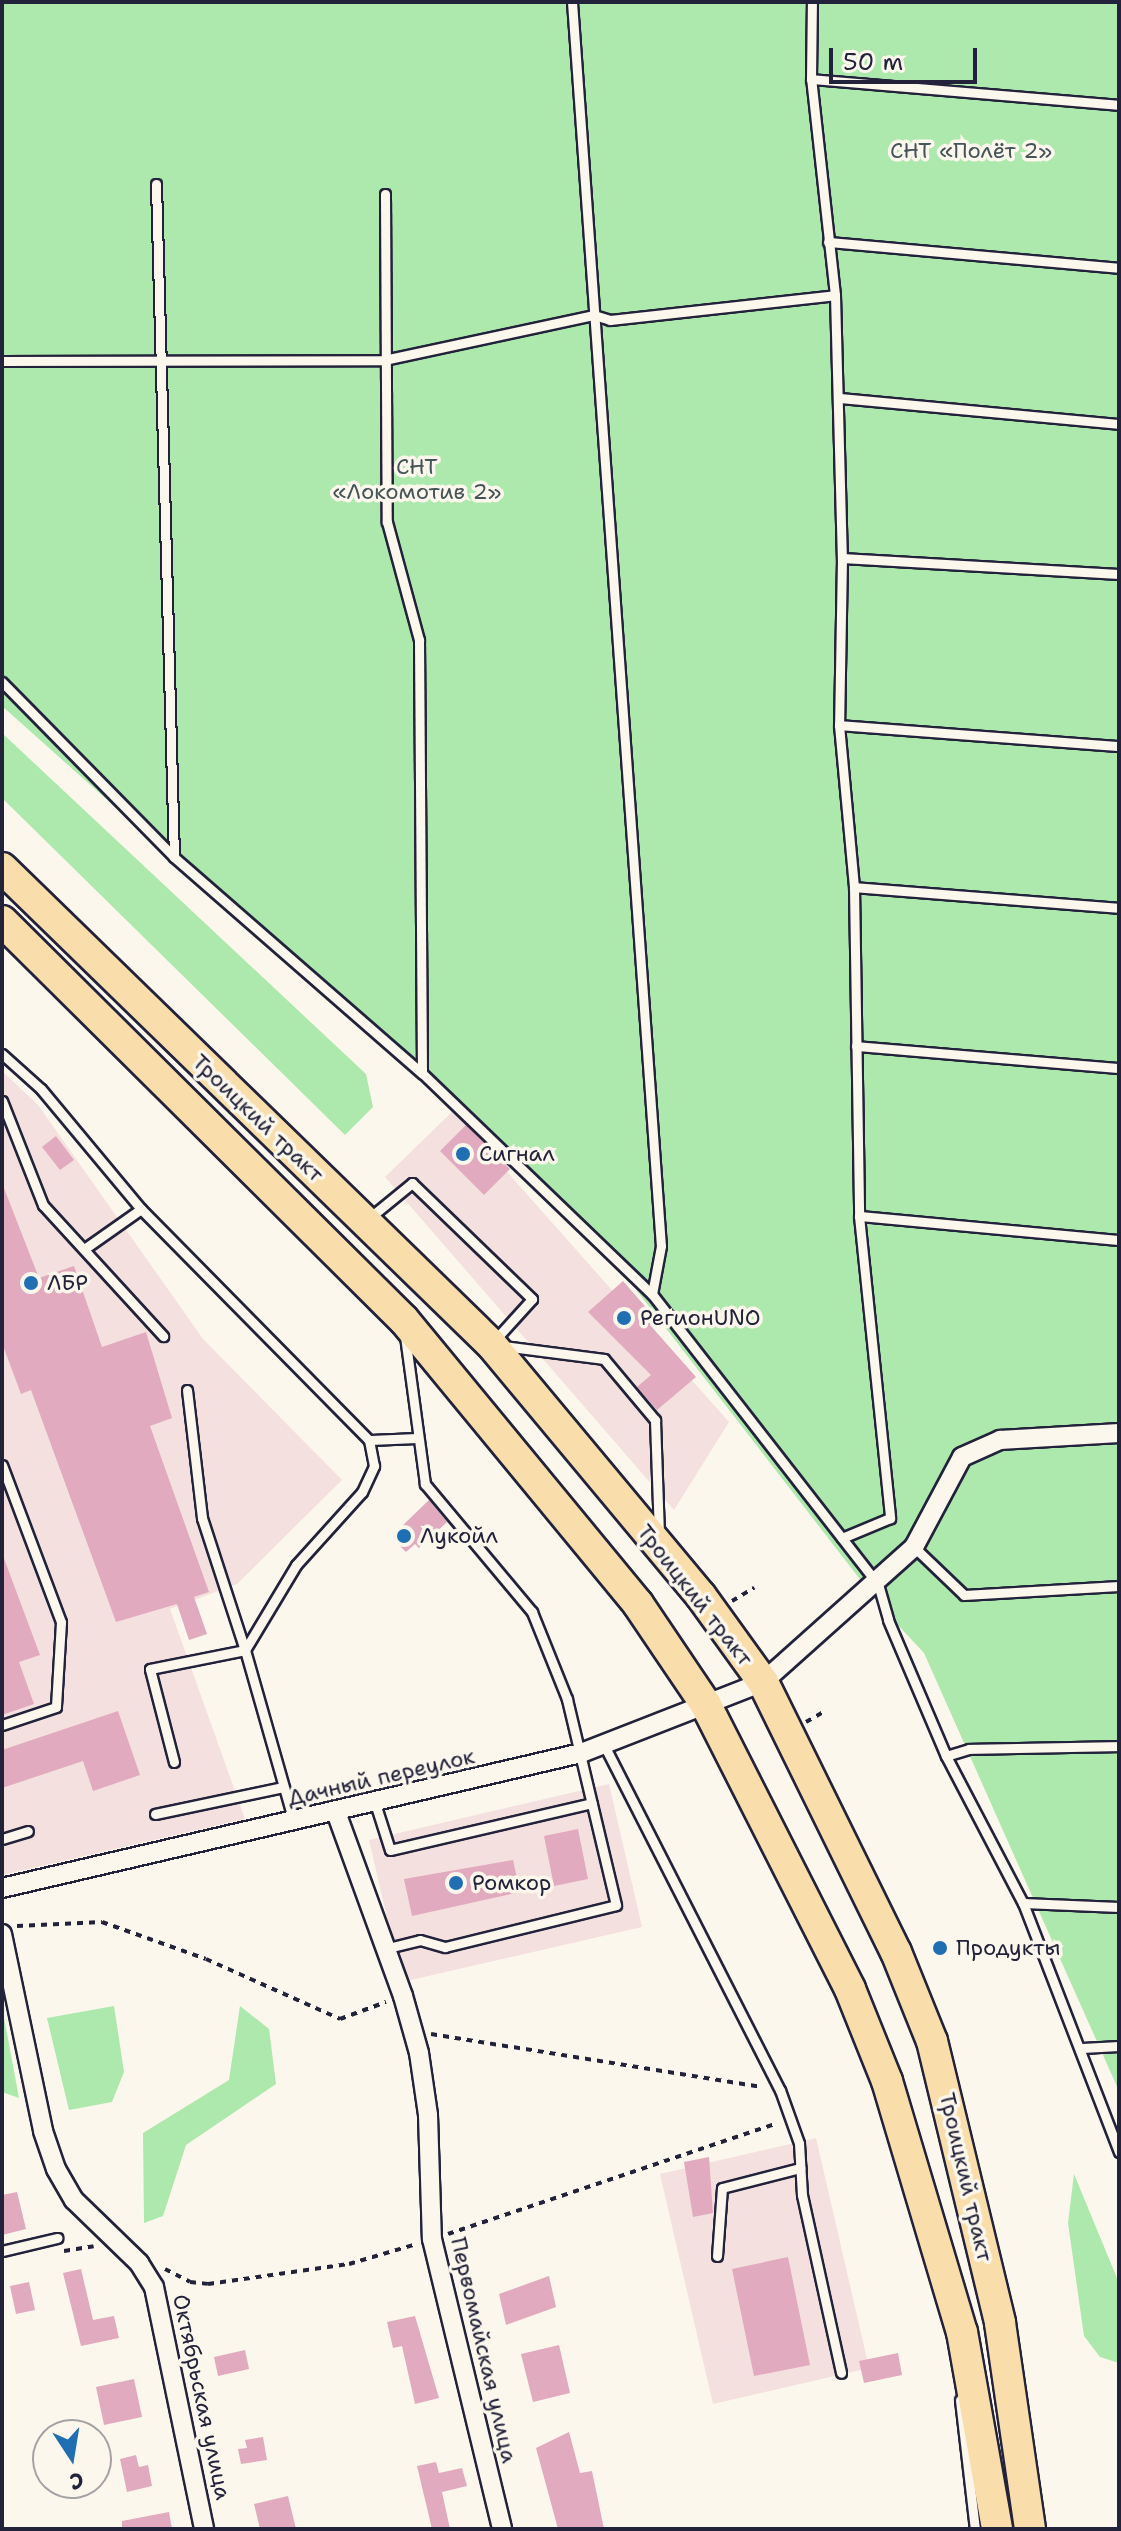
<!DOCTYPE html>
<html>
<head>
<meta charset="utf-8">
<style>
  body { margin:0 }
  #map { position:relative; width:1121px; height:2531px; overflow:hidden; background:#fbf7ec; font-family:"Shantell Sans",sans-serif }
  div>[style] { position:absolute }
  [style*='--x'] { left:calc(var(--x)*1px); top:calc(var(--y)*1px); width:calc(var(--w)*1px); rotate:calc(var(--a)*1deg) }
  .built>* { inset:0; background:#f4e0de }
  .green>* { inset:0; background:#ade8ad }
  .building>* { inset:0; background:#e2aabe }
  .path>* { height:4px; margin-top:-2px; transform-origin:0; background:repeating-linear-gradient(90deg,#22223b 0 6px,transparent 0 12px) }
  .roads { filter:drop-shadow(2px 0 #22223b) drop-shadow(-2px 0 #22223b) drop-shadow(0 2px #22223b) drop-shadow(0 -2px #22223b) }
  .service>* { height:9px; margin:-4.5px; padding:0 4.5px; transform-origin:4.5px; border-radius:4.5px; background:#fbf7ec }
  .minor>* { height:18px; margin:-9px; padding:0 9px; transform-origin:9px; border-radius:9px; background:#fbf7ec }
  .primary>* { height:30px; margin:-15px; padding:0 15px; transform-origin:15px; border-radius:15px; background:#f9deab }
  .dots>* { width:22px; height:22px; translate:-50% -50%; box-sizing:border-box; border:4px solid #fbf7ec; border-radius:50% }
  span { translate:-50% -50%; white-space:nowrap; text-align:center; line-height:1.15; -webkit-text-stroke:7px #fbf7ec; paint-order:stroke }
  .park-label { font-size:22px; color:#455458 }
  .street-label { font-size:22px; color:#22223b }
  .poi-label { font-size:22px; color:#22223b }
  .left { translate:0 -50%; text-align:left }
  .frame { position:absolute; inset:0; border:4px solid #22223b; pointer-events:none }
  .north { position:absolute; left:32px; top:2419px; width:80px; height:80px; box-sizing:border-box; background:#fbf7ec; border:2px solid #a4a2a5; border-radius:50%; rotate:168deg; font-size:22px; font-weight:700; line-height:32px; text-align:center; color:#22223b }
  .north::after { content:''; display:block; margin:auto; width:28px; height:36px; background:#1f6fb2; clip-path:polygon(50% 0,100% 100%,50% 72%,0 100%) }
  .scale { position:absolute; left:829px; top:48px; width:148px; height:36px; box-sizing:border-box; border:4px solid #22223b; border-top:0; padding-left:10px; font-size:24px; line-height:28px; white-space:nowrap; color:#22223b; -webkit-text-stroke:6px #fbf7ec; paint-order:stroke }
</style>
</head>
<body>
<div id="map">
  <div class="built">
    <i style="clip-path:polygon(2px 1071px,38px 1105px,203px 1339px,342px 1480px,237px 1584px,170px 1609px,245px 1819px,2px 1875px)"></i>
    <i style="clip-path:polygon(453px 1111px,729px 1422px,674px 1510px,385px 1177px)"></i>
    <i style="clip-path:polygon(609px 1784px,642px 1927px,402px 1982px,369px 1840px)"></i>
    <i style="clip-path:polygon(816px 2138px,869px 2368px,713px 2404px,660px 2174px)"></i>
  </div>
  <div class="green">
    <i style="clip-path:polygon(2px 2px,1119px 2px,1119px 2091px,924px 1653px,883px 1609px,634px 1287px,453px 1109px,2px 706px)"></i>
    <i style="clip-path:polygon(2px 733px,366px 1074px,373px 1107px,345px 1135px,2px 798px)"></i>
    <i style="clip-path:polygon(114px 2006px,124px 2072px,112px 2102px,69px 2110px,47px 2018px)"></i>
    <i style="clip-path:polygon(240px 2006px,269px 2029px,276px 2084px,186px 2145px,163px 2216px,144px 2223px,143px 2133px,229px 2080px)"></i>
    <i style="clip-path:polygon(2px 2007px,19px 2098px,2px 2092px)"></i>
    <i style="clip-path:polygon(1074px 2174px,1119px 2283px,1119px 2363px,1100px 2357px,1084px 2336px,1068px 2223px)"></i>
  </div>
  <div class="building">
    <i style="clip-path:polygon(466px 1125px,510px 1169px,484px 1195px,440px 1151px)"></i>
    <i style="clip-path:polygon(56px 1136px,74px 1160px,60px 1170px,42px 1147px)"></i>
    <i style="clip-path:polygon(2px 1183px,39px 1278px,74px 1266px,102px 1347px,146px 1332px,172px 1418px,150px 1426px,209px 1592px,194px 1597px,207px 1634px,189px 1640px,177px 1604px,116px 1622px,31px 1390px,21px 1394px,2px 1343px)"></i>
    <i style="clip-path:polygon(623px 1281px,656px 1319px,650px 1325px,696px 1377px,657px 1410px,637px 1387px,651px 1375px,588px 1312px)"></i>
    <i style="clip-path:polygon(429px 1500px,447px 1522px,419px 1548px,415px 1544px,406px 1552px,395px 1541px,404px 1532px,400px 1528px)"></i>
    <i style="clip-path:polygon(2px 1553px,40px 1655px,19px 1662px,34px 1704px,2px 1715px)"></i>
    <i style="clip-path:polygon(118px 1711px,140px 1775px,93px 1791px,83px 1761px,2px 1788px,2px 1750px)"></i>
    <i style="clip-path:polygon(578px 1829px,588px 1879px,554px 1886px,544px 1836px)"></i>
    <i style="clip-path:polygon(513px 1860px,520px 1892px,412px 1916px,404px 1879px)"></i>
    <i style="clip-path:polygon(709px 2157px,713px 2213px,693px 2217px,684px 2162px)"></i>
    <i style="clip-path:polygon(17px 2192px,26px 2229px,2px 2235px,2px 2195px)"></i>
    <i style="clip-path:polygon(788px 2257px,810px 2365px,754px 2376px,732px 2269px)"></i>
    <i style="clip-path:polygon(81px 2269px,93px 2320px,114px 2316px,119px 2338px,81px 2346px,63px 2273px)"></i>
    <i style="clip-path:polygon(549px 2276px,556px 2307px,506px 2325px,499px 2294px)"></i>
    <i style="clip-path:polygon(29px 2282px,35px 2310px,16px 2314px,10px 2286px)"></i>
    <i style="clip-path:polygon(415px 2316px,439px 2398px,415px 2404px,402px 2346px,393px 2348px,387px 2322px)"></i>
    <i style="clip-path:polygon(559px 2345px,570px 2393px,533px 2402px,521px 2354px)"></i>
    <i style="clip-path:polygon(245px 2350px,249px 2369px,218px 2376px,214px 2357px)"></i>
    <i style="clip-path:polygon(898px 2353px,902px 2375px,864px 2383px,859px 2361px)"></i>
    <i style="clip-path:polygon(134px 2379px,142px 2417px,104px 2425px,96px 2387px)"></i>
    <i style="clip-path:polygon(569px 2432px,580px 2473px,592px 2471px,604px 2529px,558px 2529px,536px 2448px)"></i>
    <i style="clip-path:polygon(263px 2437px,267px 2460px,241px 2464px,238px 2449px,247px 2448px,245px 2440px)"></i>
    <i style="clip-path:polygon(136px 2455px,139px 2467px,148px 2465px,152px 2486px,127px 2492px,120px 2459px)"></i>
    <i style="clip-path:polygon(436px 2462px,439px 2473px,462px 2468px,467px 2486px,442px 2492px,450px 2529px,432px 2529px,417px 2466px)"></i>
    <i style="clip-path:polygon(288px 2496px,296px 2529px,260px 2529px,254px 2504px)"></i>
    <i style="clip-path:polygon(169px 2512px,172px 2529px,122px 2529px,122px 2521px)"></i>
  </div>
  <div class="path">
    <i style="--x:732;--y:1601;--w:26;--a:-31"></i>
    <i style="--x:806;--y:1722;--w:22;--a:-30"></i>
    <i style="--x:17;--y:1926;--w:85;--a:-2.7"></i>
    <i style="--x:102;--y:1922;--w:110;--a:19.6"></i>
    <i style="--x:206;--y:1959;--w:147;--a:24.1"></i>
    <i style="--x:340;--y:2019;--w:49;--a:-20.3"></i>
    <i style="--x:431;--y:2034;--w:335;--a:9.1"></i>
    <i style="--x:448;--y:2234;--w:347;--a:-18.6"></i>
    <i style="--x:64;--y:2251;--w:30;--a:-9"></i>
    <i style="--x:165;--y:2269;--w:28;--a:27"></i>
    <i style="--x:190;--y:2282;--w:18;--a:6"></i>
    <i style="--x:208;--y:2284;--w:142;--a:-8.1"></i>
    <i style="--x:349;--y:2264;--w:71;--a:-16.4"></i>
  </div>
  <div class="roads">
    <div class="service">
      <i style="--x:572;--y:2;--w:1247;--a:85.91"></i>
      <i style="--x:661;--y:1246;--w:49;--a:100.6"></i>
      <i style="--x:811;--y:79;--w:309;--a:4.8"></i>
      <i style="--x:156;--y:184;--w:673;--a:88.47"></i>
      <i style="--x:385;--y:194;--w:328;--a:89.7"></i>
      <i style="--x:387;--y:522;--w:122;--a:74.8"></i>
      <i style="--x:419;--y:640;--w:433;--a:89.6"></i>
      <i style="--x:828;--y:242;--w:292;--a:5.1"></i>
      <i style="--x:835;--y:295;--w:263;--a:88.5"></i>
      <i style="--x:842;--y:558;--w:167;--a:91"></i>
      <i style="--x:839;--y:725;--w:163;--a:84.7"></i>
      <i style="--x:854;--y:887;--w:329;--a:89.1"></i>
      <i style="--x:859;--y:1216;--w:304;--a:84.1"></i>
      <i style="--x:890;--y:1518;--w:52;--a:157.4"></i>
      <i style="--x:2;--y:361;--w:382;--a:-0.1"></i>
      <i style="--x:384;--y:360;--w:215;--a:-12.1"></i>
      <i style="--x:594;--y:315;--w:17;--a:17"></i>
      <i style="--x:610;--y:320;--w:226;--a:-6.3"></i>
      <i style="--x:835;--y:295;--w:217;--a:-96.3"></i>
      <i style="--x:811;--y:79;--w:77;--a:-89.3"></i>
      <i style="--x:839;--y:398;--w:281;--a:5.3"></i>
      <i style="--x:842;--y:558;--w:277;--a:3.3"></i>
      <i style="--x:2;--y:682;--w:245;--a:45.5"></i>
      <i style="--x:174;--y:857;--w:329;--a:41.1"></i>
      <i style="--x:422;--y:1073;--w:319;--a:43.9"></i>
      <i style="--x:652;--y:1294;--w:368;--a:52.1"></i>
      <i style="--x:878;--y:1584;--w:37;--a:74"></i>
      <i style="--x:888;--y:1620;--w:148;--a:66.9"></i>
      <i style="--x:946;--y:1756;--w:24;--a:-17"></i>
      <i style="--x:969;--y:1749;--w:150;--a:-1.1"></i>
      <i style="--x:839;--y:725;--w:281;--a:4.3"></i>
      <i style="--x:854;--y:887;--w:266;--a:4.5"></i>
      <i style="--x:856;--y:1046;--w:264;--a:4.8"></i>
      <i style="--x:2;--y:1054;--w:52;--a:41.9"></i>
      <i style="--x:41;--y:1089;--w:156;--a:50.2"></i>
      <i style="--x:141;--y:1209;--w:325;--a:45.4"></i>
      <i style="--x:369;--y:1440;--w:49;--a:-2.3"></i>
      <i style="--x:2;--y:1101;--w:112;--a:68.5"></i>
      <i style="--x:43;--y:1205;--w:178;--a:47.5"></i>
      <i style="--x:859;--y:1216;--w:261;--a:5.3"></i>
      <i style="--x:368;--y:1219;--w:57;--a:-39.3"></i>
      <i style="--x:412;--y:1183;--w:167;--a:44"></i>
      <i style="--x:532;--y:1299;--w:58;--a:132.2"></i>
      <i style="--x:87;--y:1247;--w:66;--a:-35.1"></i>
      <i style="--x:503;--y:1346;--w:102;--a:7.3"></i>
      <i style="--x:604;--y:1359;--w:80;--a:50.1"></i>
      <i style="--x:655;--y:1420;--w:112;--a:88"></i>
      <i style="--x:187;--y:1390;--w:129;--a:83.3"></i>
      <i style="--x:202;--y:1518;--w:139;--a:72"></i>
      <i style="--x:2;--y:1465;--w:168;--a:69.4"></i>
      <i style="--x:61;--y:1622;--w:85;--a:93.4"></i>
      <i style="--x:56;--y:1707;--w:57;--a:161.6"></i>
      <i style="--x:914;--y:1547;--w:69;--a:43.8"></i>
      <i style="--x:964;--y:1595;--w:155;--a:-3.3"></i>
      <i style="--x:245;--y:1650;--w:99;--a:-59"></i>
      <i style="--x:296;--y:1565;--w:98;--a:-47.9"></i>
      <i style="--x:362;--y:1492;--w:29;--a:-65"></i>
      <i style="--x:374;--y:1466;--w:26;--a:-101"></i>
      <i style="--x:604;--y:1745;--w:387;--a:63"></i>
      <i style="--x:780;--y:2090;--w:56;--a:70.3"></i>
      <i style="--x:799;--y:2143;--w:52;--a:86.7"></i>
      <i style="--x:802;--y:2195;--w:182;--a:77.6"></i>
      <i style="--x:946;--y:1756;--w:166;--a:62.4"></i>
      <i style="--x:1023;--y:1903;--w:267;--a:68.9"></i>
      <i style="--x:174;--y:1762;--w:96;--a:-104.5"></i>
      <i style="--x:150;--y:1669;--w:97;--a:-11.3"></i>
      <i style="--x:245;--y:1650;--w:179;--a:74.1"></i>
      <i style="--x:375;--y:1803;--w:49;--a:72.3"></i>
      <i style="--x:390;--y:1850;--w:207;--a:-13.1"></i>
      <i style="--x:155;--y:1814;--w:131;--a:-11.9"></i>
      <i style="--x:2;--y:1839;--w:27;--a:-17"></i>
      <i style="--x:1023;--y:1903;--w:96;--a:2.4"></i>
      <i style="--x:384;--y:1949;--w:37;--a:-14"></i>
      <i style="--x:420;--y:1940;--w:26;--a:16"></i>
      <i style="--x:445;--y:1947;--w:176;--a:-13.8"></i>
      <i style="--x:616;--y:1905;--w:212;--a:-103.4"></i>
      <i style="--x:567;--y:1699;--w:94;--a:-111.9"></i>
      <i style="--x:532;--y:1612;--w:167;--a:-129.9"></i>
      <i style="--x:425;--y:1484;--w:149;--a:-97.7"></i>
      <i style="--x:1082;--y:2048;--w:37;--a:-3"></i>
      <i style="--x:2;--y:2251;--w:57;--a:-13.3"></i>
      <i style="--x:717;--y:2256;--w:68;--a:-85.8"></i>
      <i style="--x:722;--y:2188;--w:81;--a:-14.4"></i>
      <i style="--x:960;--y:2400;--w:130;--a:83.4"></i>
    </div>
    <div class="minor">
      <i style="--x:336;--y:1812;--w:196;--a:70"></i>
      <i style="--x:403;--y:1996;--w:59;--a:74.3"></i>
      <i style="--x:419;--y:2053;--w:63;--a:81.7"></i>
      <i style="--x:428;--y:2115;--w:124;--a:88.2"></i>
      <i style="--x:432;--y:2239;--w:298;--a:76.4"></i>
      <i style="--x:2;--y:1888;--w:595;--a:-13.12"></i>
      <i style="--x:581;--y:1753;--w:195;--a:-21.3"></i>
      <i style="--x:763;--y:1682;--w:203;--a:-41.8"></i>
      <i style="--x:914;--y:1547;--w:102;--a:-61.9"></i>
      <i style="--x:962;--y:1457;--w:42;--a:-24.1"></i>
      <i style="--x:1000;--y:1440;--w:119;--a:-3.4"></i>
      <i style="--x:2;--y:1934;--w:201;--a:78.2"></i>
      <i style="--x:43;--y:2131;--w:40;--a:71.1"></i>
      <i style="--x:56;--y:2169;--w:36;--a:60"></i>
      <i style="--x:74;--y:2200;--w:91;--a:44.1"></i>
      <i style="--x:139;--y:2263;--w:28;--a:58"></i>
      <i style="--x:154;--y:2287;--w:247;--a:78.3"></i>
    </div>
    <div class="primary">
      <i style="--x:2;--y:868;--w:682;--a:44.23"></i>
      <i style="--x:491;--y:1344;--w:328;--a:50.2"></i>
      <i style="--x:701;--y:1596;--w:106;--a:54.2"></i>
      <i style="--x:763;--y:1682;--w:301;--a:63.8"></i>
      <i style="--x:896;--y:1952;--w:96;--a:68"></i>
      <i style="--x:932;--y:2041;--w:290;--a:76.4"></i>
      <i style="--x:1000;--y:2323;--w:208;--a:81.7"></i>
      <i style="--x:2;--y:921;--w:566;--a:44.79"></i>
      <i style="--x:404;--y:1320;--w:368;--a:50.5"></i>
      <i style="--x:638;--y:1604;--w:122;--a:56"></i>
      <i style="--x:706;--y:1705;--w:318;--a:63.1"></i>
      <i style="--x:850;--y:1989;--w:99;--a:68.1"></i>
      <i style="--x:887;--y:2081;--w:262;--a:73.4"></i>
      <i style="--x:962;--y:2332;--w:200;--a:79.9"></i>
    </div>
  </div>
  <div class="dots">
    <i style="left:463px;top:1154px;background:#1f6fb2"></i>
    <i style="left:31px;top:1283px;background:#1f6fb2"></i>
    <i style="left:624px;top:1318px;background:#1f6fb2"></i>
    <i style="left:404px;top:1536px;background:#1f6fb2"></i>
    <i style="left:456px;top:1883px;background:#1f6fb2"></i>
    <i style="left:940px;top:1948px;background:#1f6fb2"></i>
  </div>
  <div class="park-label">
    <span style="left:971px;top:151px">СНТ «Полёт 2»</span>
    <span style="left:417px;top:479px">СНТ<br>«Локомотив 2»</span>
  </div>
  <div class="street-label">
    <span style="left:258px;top:1118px;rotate:44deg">Троицкий тракт</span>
    <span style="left:695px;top:1595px;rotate:52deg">Троицкий тракт</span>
    <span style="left:381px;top:1777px;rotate:-13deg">Дачный переулок</span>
    <span style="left:966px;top:2177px;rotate:77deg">Троицкий тракт</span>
    <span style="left:484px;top:2350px;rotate:77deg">Первомайская улица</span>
    <span style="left:202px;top:2397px;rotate:78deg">Октябрьская улица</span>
  </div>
  <div class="poi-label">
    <span class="left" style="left:479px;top:1154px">Сигнал</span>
    <span class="left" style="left:47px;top:1283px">ЛБР</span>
    <span class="left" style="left:640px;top:1318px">РегионUNO</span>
    <span class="left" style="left:420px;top:1536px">Лукойл</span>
    <span class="left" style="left:472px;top:1883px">Ромкор</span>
    <span class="left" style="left:956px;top:1948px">Продукты</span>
  </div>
  <div class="frame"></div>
  <div class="north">С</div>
  <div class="scale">50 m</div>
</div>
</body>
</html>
